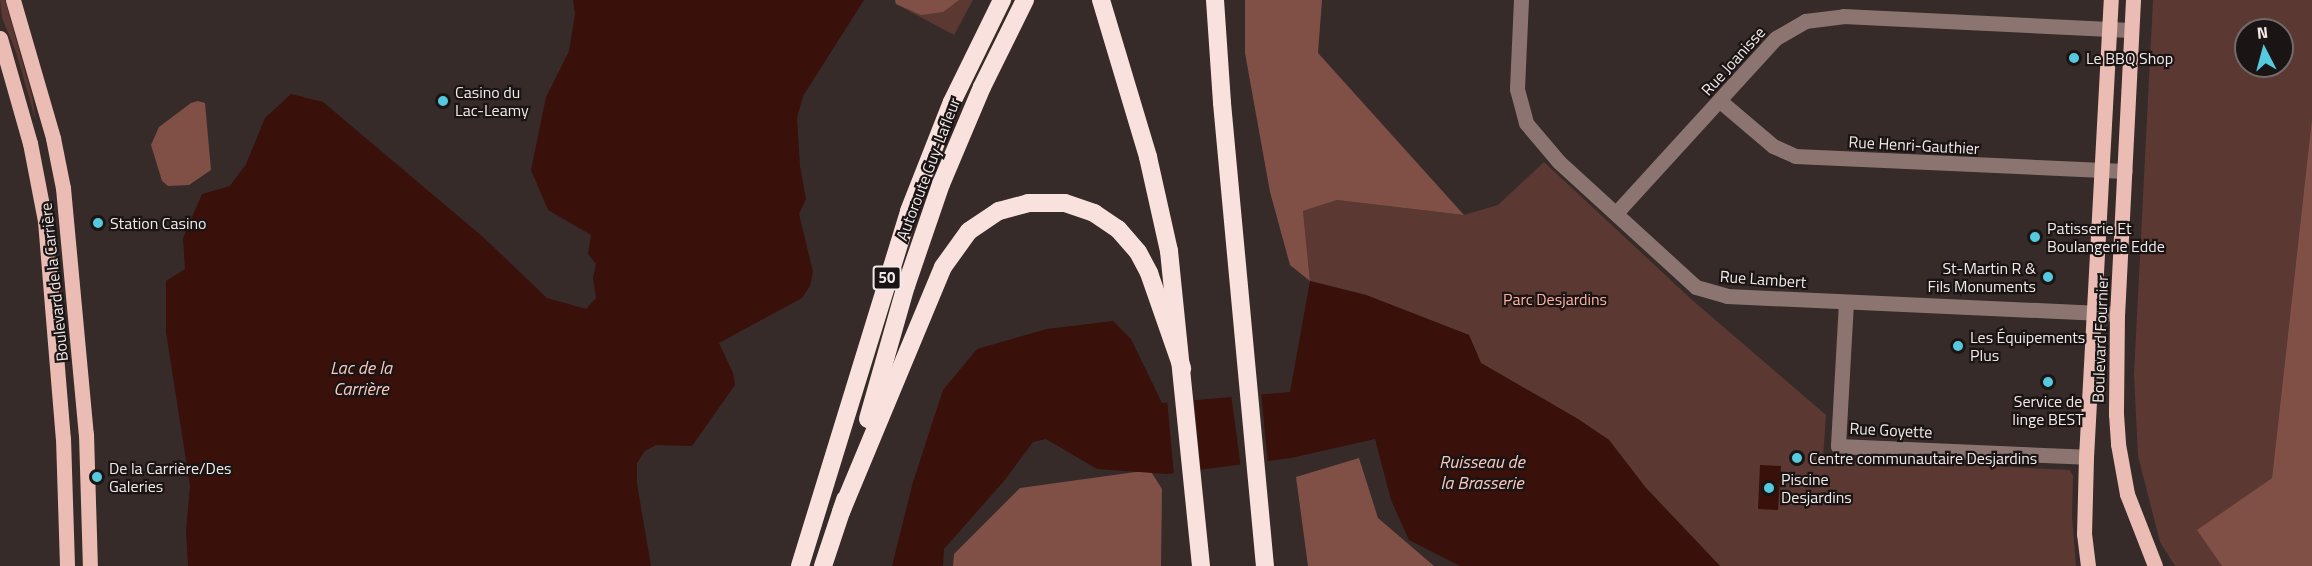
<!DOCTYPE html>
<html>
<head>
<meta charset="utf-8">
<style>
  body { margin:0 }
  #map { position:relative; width:2312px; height:566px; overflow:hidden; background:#362b29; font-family:"Titillium Web",sans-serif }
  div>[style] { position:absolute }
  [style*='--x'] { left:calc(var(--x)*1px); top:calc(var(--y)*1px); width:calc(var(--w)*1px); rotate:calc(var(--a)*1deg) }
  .green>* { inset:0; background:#5c3832 }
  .forest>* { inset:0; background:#805047 }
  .water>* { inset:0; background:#39100a }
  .pier>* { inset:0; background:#362b29 }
  .minor>* { height:15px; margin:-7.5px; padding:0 7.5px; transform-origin:7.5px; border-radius:7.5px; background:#8c7571 }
  .major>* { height:15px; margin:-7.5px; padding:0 7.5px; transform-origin:7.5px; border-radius:7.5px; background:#ebbcb3 }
  .highway>* { height:18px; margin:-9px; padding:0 9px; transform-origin:9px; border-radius:9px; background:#f9e1dd }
  .dots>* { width:16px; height:16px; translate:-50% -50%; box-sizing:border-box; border:3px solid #1a1514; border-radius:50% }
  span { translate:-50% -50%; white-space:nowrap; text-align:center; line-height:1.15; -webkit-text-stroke:4.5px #1a1514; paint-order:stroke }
  .shield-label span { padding:2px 4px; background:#1a1514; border:2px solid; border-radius:4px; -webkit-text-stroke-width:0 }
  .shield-label { font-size:15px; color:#f1e9e8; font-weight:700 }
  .poi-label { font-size:16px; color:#f1e9e8 }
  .left { translate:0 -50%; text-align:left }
  .right { translate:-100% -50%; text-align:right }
  .street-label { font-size:16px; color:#f1e9e8 }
  .park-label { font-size:16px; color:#ffb0a1 }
  .water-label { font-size:18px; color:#f8c7be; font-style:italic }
  .north { position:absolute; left:2234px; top:18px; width:60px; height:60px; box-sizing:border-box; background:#1a1514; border:2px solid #706a69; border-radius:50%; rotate:354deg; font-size:16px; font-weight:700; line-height:24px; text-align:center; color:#f1e9e8 }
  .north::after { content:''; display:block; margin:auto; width:21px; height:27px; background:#55cade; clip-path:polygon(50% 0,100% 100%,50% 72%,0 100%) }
</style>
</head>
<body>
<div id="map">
  <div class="green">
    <i style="clip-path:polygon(0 0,5px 0,9px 14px,32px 96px,36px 121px,16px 52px,2px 18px)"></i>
    <i style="clip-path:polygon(895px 0,973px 0,954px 35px,896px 4px)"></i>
    <i style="clip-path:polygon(evenodd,2153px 0,2312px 0,2312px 118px,2272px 478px,2198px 530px,2222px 566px,2175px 566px,2160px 542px,2138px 456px,2134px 374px,2153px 0,2246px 30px,2282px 30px,2282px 66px,2246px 66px,2246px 30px)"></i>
    <i style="clip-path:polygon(1544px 162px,1691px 299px,1826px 415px,1823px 458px,2070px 470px,2073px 476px,2072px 516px,2076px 566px,1720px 566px,1646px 488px,1609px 440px,1578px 419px,1481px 363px,1469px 335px,1366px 295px,1310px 281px,1303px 211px,1337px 200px,1464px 215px,1498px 205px)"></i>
  </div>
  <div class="forest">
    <i style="clip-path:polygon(895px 0,959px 0,943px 12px,921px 15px,896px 4px)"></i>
    <i style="clip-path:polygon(1245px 0,1322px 0,1318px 53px,1464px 215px,1337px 200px,1303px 211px,1310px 281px,1290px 265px,1270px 192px,1245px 53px)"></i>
    <i style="clip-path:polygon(198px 101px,205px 103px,211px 170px,189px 185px,168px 186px,162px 181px,151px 145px,159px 127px,191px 103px)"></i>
    <i style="clip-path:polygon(2312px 118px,2312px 566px,2222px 566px,2197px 530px,2272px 478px)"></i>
    <i style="clip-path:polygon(1359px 458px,1378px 518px,1434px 566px,1308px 566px,1296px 477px)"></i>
    <i style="clip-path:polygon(1150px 470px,1162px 489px,1161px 566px,953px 566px,954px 554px,1020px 488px)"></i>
  </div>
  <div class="water">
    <i style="clip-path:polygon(573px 0,864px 0,803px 96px,797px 118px,800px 166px,806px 199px,799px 214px,813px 272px,810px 286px,802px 298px,719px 343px,733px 373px,735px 385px,692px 446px,656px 445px,645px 451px,637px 463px,637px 484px,651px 566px,188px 566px,186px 531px,190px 486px,166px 332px,166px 281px,185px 269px,183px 238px,202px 194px,230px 186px,246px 164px,265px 118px,291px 94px,323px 102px,483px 237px,547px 298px,586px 309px,596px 298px,593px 278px,596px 264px,588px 254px,591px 235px,548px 210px,531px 170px,546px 97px,569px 51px,575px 14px)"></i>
    <i style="clip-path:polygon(1310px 281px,1366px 295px,1469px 335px,1481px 363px,1578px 419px,1609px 440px,1646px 488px,1720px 566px,1460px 566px,1409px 540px,1391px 500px,1375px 439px,1291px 458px,1167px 474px,1097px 469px,1046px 439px,1033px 442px,1004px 481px,944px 549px,943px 566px,892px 566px,913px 482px,943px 390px,977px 349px,1047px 329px,1113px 321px,1131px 339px,1162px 403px,1290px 392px)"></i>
    <i style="clip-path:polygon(1760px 465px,1781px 466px,1778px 510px,1758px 509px)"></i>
  </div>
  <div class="pier">
    <i style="clip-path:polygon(1261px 391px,1268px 464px,1241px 468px,1231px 394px)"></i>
    <i style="clip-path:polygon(1194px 397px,1201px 472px,1174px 476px,1167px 399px)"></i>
  </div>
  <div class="minor">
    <i style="--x:1521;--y:0;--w:89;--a:92.6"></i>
    <i style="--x:1517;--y:89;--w:35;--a:75"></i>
    <i style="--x:1526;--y:123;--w:51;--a:49.8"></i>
    <i style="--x:1559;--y:162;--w:185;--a:42.4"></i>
    <i style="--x:1696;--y:287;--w:32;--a:16"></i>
    <i style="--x:1727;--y:296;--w:390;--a:2.6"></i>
    <i style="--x:1720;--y:101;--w:70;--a:40.3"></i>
    <i style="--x:1773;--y:146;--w:24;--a:24"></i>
    <i style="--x:1795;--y:156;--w:330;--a:2.6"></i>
    <i style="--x:1616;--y:213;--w:237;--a:-47.6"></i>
    <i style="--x:1776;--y:38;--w:34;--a:-30"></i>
    <i style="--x:1805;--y:21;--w:38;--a:-7"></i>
    <i style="--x:1843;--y:16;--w:288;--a:2.8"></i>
    <i style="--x:1846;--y:302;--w:144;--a:93.2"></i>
    <i style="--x:1838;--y:446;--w:248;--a:2.5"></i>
  </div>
  <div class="major">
    <i style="--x:13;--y:0;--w:144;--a:73.8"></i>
    <i style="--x:53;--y:138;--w:51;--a:78.7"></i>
    <i style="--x:63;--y:188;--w:247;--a:84.7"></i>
    <i style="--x:86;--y:434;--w:132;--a:88.3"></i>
    <i style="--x:2133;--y:0;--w:314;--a:92.9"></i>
    <i style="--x:2117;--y:314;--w:100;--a:90.6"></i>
    <i style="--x:2116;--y:414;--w:30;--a:86"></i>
    <i style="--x:2118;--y:444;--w:51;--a:79.8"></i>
    <i style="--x:2127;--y:494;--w:77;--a:68.7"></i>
    <i style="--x:0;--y:38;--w:109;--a:74.1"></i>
    <i style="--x:30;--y:143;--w:79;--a:79.1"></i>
    <i style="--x:45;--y:221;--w:218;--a:85.3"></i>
    <i style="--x:63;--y:438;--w:128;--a:88.2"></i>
    <i style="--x:2088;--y:566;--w:32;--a:-97"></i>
    <i style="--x:2084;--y:534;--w:77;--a:-88.5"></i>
    <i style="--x:2086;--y:457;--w:458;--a:-86.9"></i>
  </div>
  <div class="highway">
    <i style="--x:1101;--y:0;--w:164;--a:73.3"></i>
    <i style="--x:1148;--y:157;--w:96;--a:77.4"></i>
    <i style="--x:1169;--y:251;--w:317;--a:84.2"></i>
    <i style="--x:1215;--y:0;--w:103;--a:86.1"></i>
    <i style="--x:1222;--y:103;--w:465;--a:84.7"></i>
    <i style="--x:868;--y:419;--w:138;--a:-74.1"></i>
    <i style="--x:906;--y:286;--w:108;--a:-71.1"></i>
    <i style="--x:941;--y:184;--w:105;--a:-67.1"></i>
    <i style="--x:982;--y:87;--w:97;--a:-63.7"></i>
    <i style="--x:841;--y:512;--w:265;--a:-67.4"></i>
    <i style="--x:943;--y:267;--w:44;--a:-54.2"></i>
    <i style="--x:969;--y:231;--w:36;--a:-34"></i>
    <i style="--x:999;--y:211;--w:30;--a:-15"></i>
    <i style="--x:1028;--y:203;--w:37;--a:0"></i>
    <i style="--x:1065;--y:203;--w:31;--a:19"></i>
    <i style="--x:1094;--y:213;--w:29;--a:34"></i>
    <i style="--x:1118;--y:229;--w:30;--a:49"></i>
    <i style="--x:1138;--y:252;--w:24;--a:62"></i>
    <i style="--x:1149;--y:273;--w:101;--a:70.8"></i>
    <i style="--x:800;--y:566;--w:371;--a:-72.9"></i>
    <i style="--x:909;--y:211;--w:117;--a:-68.5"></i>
    <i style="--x:952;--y:102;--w:114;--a:-63.9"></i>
    <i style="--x:823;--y:566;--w:70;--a:-71.6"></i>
  </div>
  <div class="dots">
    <i style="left:2074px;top:58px;background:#55cade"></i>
    <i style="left:443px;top:101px;background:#55cade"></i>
    <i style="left:98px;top:223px;background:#55cade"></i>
    <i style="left:2035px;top:237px;background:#55cade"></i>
    <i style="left:2048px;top:277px;background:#55cade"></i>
    <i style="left:1958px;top:346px;background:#55cade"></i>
    <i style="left:2048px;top:382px;background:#55cade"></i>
    <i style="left:1797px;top:458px;background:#55cade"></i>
    <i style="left:97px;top:477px;background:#55cade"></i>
    <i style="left:1769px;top:488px;background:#55cade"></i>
  </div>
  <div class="shield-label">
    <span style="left:887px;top:278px">50</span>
  </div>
  <div class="poi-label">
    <span class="left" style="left:2086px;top:58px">Le BBQ Shop</span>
    <span class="left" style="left:455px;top:101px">Casino du<br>Lac-Leamy</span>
    <span class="left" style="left:110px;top:223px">Station Casino</span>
    <span class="left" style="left:2047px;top:237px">Patisserie Et<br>Boulangerie Edde</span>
    <span class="right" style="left:2036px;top:277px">St-Martin R &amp;<br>Fils Monuments</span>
    <span class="left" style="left:1970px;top:346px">Les Équipements<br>Plus</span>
    <span style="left:2048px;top:410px">Service de<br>linge BEST</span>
    <span class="left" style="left:1809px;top:458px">Centre communautaire Desjardins</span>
    <span class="left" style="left:109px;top:477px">De la Carrière/Des<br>Galeries</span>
    <span class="left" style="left:1781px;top:488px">Piscine<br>Desjardins</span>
  </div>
  <div class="street-label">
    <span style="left:1733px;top:61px;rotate:-48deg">Rue Joanisse</span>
    <span style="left:1914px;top:145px;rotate:3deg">Rue Henri-Gauthier</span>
    <span style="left:928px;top:169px;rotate:-69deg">Autoroute Guy-Lafleur</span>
    <span style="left:1763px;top:279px;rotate:4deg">Rue Lambert</span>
    <span style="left:54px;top:282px;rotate:-96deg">Boulevard de la Carrière</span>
    <span style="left:2100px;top:339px;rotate:-88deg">Boulevard Fournier</span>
    <span style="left:1891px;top:430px;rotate:3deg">Rue Goyette</span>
  </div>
  <div class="park-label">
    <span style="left:1555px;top:299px">Parc Desjardins</span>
  </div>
  <div class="water-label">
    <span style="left:361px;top:379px">Lac de la<br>Carrière</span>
    <span style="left:1482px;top:473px">Ruisseau de<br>la Brasserie</span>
  </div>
  <div class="north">N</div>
</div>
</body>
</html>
